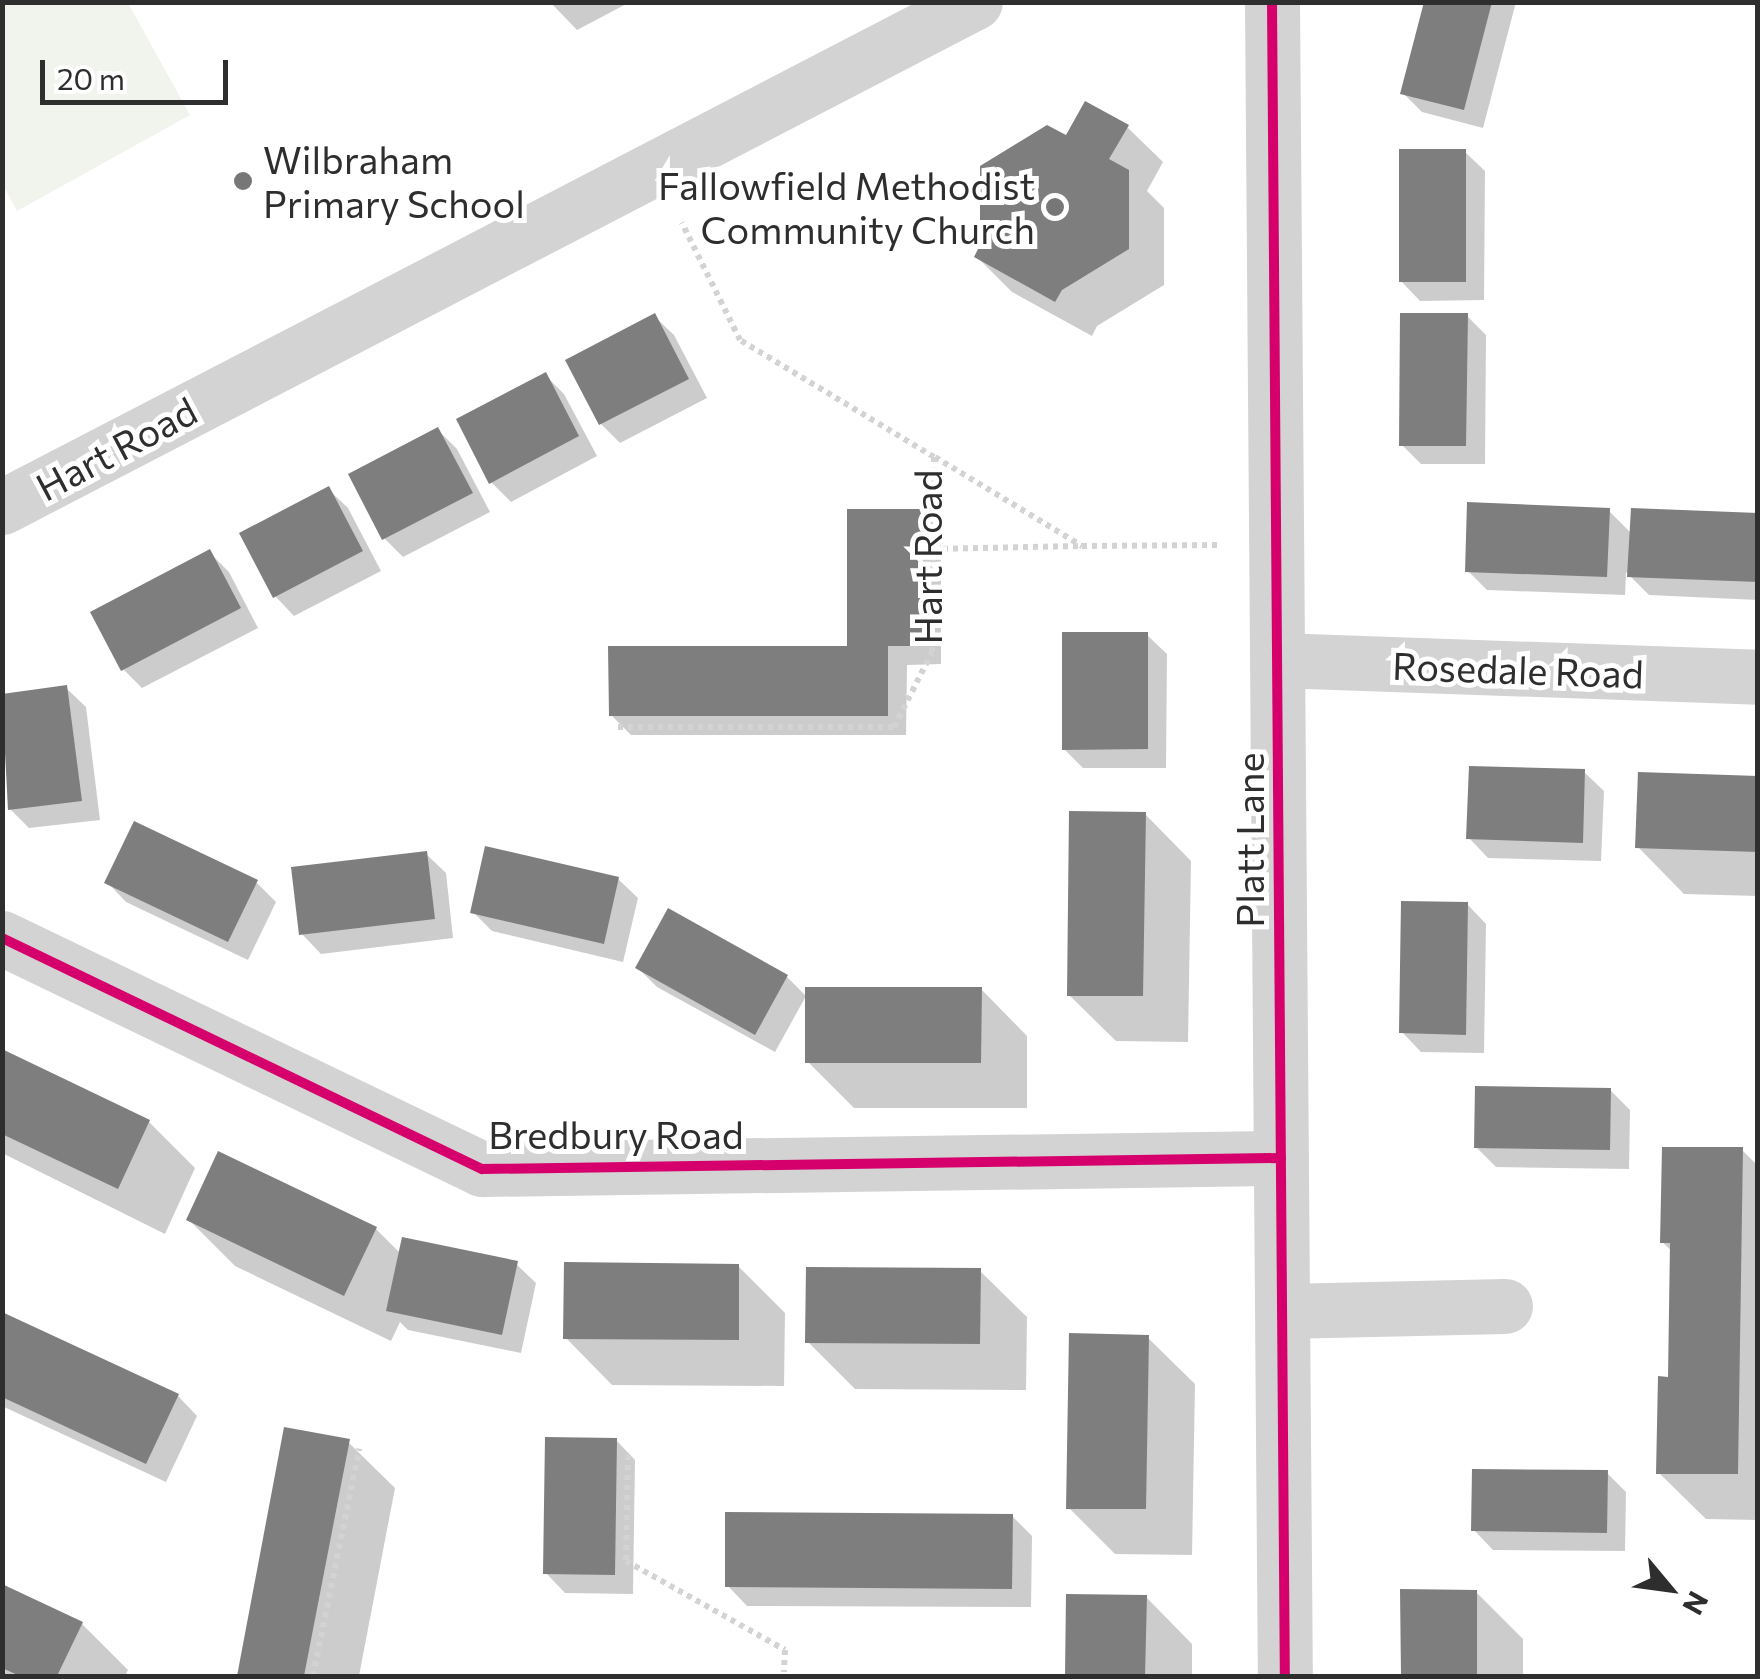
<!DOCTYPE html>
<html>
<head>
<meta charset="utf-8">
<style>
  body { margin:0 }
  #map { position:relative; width:1760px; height:1679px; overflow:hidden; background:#fff; font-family:Commissioner,sans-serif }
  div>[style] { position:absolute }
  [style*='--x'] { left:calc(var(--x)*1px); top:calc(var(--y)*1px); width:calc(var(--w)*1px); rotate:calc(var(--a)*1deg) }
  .green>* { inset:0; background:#f1f3ed }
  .shadow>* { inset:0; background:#0003 }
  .building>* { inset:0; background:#7e7e7e }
  .path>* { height:6px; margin-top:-3px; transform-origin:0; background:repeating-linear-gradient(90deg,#d3d3d3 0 5px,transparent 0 10px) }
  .minor>* { height:55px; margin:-27.5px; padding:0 27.5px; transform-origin:27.5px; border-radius:27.5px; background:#d3d3d3 }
  .tertiary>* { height:55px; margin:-27.5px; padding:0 27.5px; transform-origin:27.5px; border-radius:27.5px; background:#d3d3d3 }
  .cycleway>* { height:10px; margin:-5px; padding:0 5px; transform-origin:5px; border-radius:5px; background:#d6006c }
  .dots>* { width:28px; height:28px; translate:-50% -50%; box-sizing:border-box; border:5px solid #fff; border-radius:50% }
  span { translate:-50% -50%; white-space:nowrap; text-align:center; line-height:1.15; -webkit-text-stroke:10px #fff; paint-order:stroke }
  .poi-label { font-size:38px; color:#2e2e2e }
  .left { translate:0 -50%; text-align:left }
  .right { translate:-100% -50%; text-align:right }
  .street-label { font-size:38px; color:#2e2e2e }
  .frame { position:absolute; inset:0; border:5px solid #2e2e2e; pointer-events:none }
  .north { position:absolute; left:1620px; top:1539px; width:100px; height:100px; -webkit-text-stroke:8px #fff; paint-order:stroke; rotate:119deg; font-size:28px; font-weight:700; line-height:40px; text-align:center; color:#2e2e2e }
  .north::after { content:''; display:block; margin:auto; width:35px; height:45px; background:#2e2e2e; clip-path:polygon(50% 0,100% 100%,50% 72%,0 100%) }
  .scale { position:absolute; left:40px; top:60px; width:188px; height:45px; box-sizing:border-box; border:5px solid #2e2e2e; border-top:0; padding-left:12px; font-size:30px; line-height:35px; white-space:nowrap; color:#2e2e2e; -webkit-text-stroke:8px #fff; paint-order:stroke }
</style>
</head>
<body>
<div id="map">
  <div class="green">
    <i style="clip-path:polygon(2px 3px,128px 3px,190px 115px,17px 211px,3px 185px)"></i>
  </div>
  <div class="shadow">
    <i style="clip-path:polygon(550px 2px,630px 2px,577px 30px)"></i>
    <i style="clip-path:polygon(1426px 2px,1516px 2px,1483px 128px,1422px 112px,1403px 93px)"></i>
    <i style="clip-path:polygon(1127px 127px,1163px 162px,1147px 191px,1164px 208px,1164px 285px,1097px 326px,1092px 336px,1012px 292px,977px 257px)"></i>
    <i style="clip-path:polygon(1465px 152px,1485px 171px,1484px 300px,1420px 301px,1401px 281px)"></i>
    <i style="clip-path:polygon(654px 316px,674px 335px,707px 398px,620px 443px,601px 424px)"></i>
    <i style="clip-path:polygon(1467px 316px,1486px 335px,1485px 464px,1421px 464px,1402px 445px)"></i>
    <i style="clip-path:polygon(545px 375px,564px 394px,597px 456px,511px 502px,491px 482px)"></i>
    <i style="clip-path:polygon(438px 430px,457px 449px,490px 512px,403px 557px,384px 538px)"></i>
    <i style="clip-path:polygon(328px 489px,348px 508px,381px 571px,294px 616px,275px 596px)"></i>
    <i style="clip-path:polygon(1609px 511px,1632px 534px,1758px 515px,1758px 600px,1649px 595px,1626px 572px,1625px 595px,1487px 590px,1467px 570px)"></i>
    <i style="clip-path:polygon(922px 512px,941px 531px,941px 664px,907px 665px,906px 735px,631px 735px,611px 715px,849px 649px)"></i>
    <i style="clip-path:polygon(209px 552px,229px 572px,258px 628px,142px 688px,123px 669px)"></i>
    <i style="clip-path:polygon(1147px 635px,1167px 654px,1166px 768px,1083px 768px,1064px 749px)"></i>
    <i style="clip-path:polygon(66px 688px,86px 707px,100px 820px,29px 828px,10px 809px,2px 696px)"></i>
    <i style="clip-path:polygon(1584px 772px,1604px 791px,1601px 861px,1488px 858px,1469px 838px)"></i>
    <i style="clip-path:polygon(1758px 778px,1758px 896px,1684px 894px,1638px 847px)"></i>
    <i style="clip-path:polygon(1145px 814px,1191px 861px,1188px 1042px,1116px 1041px,1069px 995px)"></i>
    <i style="clip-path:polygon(426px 854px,446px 873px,453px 938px,321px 954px,302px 934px)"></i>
    <i style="clip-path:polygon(618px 879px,638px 898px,623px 962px,492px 931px,473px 912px)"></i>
    <i style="clip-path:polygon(107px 882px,256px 882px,276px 902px,248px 960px,126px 902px)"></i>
    <i style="clip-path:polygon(1467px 904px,1486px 924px,1484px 1053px,1421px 1052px,1402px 1032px)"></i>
    <i style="clip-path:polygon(638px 968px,787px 977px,806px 996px,775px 1052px,657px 987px)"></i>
    <i style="clip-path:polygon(981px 989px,1027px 1036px,1027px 1108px,854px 1108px,808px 1062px)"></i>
    <i style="clip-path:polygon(2px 1052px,149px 1122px,195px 1168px,165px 1234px,2px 1153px)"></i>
    <i style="clip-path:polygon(1610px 1090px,1630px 1110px,1629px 1169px,1496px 1167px,1476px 1147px)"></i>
    <i style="clip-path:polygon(1742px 1150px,1758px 1166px,1758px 1520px,1706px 1519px,1659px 1473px,1671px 1379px,1673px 1252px,1662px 1242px)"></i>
    <i style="clip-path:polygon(189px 1220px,376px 1229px,401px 1254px,516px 1264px,536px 1283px,521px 1353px,408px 1330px,400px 1322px,391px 1341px,235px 1266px)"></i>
    <i style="clip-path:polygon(738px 1266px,785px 1313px,784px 1386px,612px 1385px,566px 1338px)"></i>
    <i style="clip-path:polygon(980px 1271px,1027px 1317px,1026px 1390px,855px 1389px,808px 1342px)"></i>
    <i style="clip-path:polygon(2px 1315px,178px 1396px,197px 1416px,166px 1482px,2px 1406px)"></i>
    <i style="clip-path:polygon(1148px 1338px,1195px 1384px,1192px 1555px,1115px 1554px,1069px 1508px)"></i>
    <i style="clip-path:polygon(286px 1430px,348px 1442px,395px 1488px,359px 1676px,239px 1676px)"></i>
    <i style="clip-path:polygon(616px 1440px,635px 1460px,633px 1594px,565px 1593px,546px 1573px)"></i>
    <i style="clip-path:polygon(1607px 1473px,1626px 1492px,1625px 1551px,1493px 1550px,1474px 1530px)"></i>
    <i style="clip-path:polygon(1012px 1516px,1032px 1536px,1031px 1607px,747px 1606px,728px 1586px)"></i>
    <i style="clip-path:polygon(2px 1587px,82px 1624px,128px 1670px,125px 1676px,2px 1676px)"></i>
    <i style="clip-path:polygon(1403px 1592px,1476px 1592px,1523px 1639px,1523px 1676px,1403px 1676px)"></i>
    <i style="clip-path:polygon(1068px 1596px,1146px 1597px,1192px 1644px,1192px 1676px,1067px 1676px)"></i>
  </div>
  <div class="building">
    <i style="clip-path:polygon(1424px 2px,1492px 2px,1464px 110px,1400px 94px)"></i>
    <i style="clip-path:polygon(1085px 101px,1129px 125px,1109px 159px,1129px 170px,1129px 249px,1062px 290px,1055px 302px,974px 257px,980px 245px,980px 166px,1047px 125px,1066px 135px)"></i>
    <i style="clip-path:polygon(1399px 149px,1466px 149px,1466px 282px,1399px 282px)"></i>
    <i style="clip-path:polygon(655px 313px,689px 379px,599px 425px,565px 360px)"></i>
    <i style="clip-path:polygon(1400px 313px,1468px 313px,1466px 446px,1399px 446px)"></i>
    <i style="clip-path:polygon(546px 372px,579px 436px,489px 484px,456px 419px)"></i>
    <i style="clip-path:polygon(438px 427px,473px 493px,382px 540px,348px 474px)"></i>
    <i style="clip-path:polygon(329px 486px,363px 551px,273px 598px,239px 533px)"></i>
    <i style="clip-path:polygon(1467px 502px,1610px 508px,1607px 577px,1465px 572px)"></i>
    <i style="clip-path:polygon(1631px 508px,1758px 513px,1758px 582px,1627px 577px)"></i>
    <i style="clip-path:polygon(847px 509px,923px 509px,922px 646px,888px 646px,888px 716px,609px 716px,608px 646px,847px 646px)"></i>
    <i style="clip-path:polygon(210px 549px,241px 608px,121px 671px,90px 612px)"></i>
    <i style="clip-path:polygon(1062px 632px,1148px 632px,1148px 749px,1062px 750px)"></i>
    <i style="clip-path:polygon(67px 685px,82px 801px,8px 810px,2px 694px)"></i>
    <i style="clip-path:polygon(1469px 766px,1585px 769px,1583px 843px,1466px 839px)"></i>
    <i style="clip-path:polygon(1638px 772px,1758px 776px,1758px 852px,1635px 848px)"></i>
    <i style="clip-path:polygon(1069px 811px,1146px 812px,1143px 996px,1067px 996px)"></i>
    <i style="clip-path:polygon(134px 821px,258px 880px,228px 942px,104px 883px)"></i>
    <i style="clip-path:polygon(485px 846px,619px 877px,604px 944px,470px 913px)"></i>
    <i style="clip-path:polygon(427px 851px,435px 919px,299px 935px,291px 867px)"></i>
    <i style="clip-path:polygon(1401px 901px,1468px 902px,1466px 1035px,1399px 1033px)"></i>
    <i style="clip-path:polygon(668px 908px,788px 975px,755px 1035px,635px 968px)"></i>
    <i style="clip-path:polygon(805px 987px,982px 987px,981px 1063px,805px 1063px)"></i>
    <i style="clip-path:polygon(2px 1049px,150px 1120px,118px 1189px,2px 1134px)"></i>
    <i style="clip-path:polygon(1475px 1086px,1611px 1088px,1610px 1150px,1474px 1148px)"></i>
    <i style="clip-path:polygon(1662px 1147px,1743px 1147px,1738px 1474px,1656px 1474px,1658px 1376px,1668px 1377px,1670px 1243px,1660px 1243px)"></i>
    <i style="clip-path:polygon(218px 1151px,377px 1227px,344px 1296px,186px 1220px)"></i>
    <i style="clip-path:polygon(402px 1237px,518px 1261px,502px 1335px,386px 1311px)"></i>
    <i style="clip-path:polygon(564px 1262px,739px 1264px,739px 1340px,563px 1339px)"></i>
    <i style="clip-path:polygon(806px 1267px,981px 1268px,980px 1344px,805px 1343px)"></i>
    <i style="clip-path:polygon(2px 1312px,179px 1394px,146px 1464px,2px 1397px)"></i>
    <i style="clip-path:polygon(1069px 1333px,1149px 1335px,1146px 1509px,1066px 1509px)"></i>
    <i style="clip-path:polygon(284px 1427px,350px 1439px,341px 1485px,304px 1676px,237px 1676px)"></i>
    <i style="clip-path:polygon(545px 1437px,617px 1438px,615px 1575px,543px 1574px)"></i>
    <i style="clip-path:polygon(1472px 1469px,1608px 1470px,1607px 1533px,1471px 1531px)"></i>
    <i style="clip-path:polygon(725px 1512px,1013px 1514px,1012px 1589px,725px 1587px)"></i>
    <i style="clip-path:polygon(2px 1584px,83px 1622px,57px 1676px,20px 1676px,2px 1668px)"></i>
    <i style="clip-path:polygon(1400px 1589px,1477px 1590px,1477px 1676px,1401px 1676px)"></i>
    <i style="clip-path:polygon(1066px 1594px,1147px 1595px,1145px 1676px,1065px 1676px)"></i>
  </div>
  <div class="path">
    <i style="--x:935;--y:457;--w:172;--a:31.2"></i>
    <i style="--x:1082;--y:546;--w:136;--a:-0.4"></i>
    <i style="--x:933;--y:549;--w:148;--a:-1.2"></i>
    <i style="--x:618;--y:727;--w:276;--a:0"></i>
    <i style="--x:894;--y:727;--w:84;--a:-63.1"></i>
    <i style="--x:932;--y:652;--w:195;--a:-89.4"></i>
    <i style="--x:934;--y:457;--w:227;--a:-148.9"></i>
    <i style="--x:740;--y:340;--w:131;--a:-116.4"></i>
    <i style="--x:628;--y:1455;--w:106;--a:91.1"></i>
    <i style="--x:626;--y:1561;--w:182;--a:29.2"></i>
    <i style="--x:785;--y:1650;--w:22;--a:93"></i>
    <i style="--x:313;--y:1676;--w:232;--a:-78.5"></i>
  </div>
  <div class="minor">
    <i style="--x:1278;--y:660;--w:480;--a:2"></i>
    <i style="--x:2;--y:938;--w:533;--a:25.7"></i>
    <i style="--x:482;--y:1169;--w:799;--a:-0.79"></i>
    <i style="--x:1283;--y:1311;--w:222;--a:-1.3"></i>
  </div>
  <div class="tertiary">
    <i style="--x:1272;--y:2;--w:1674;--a:89.56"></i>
    <i style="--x:2;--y:507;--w:1096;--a:-27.43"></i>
  </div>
  <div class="cycleway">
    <i style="--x:1272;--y:2;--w:1674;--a:89.56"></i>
    <i style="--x:2;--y:938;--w:533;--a:25.7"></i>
    <i style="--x:482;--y:1169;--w:799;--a:-0.79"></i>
  </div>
  <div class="dots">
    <i style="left:243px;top:181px;background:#777"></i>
    <i style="left:1055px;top:207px;background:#777"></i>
  </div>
  <div class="poi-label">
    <span class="left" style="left:263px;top:181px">Wilbraham<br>Primary School</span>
    <span class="right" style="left:1035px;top:207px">Fallowfield Methodist<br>Community Church</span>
  </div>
  <div class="street-label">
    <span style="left:116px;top:448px;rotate:-28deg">Hart Road</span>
    <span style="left:927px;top:557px;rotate:-90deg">Hart Road</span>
    <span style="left:1518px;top:669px;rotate:2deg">Rosedale Road</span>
    <span style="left:1249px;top:840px;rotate:-90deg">Platt Lane</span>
    <span style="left:616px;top:1134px">Bredbury Road</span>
  </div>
  <div class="frame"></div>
  <div class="north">N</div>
  <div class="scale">20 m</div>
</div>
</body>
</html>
